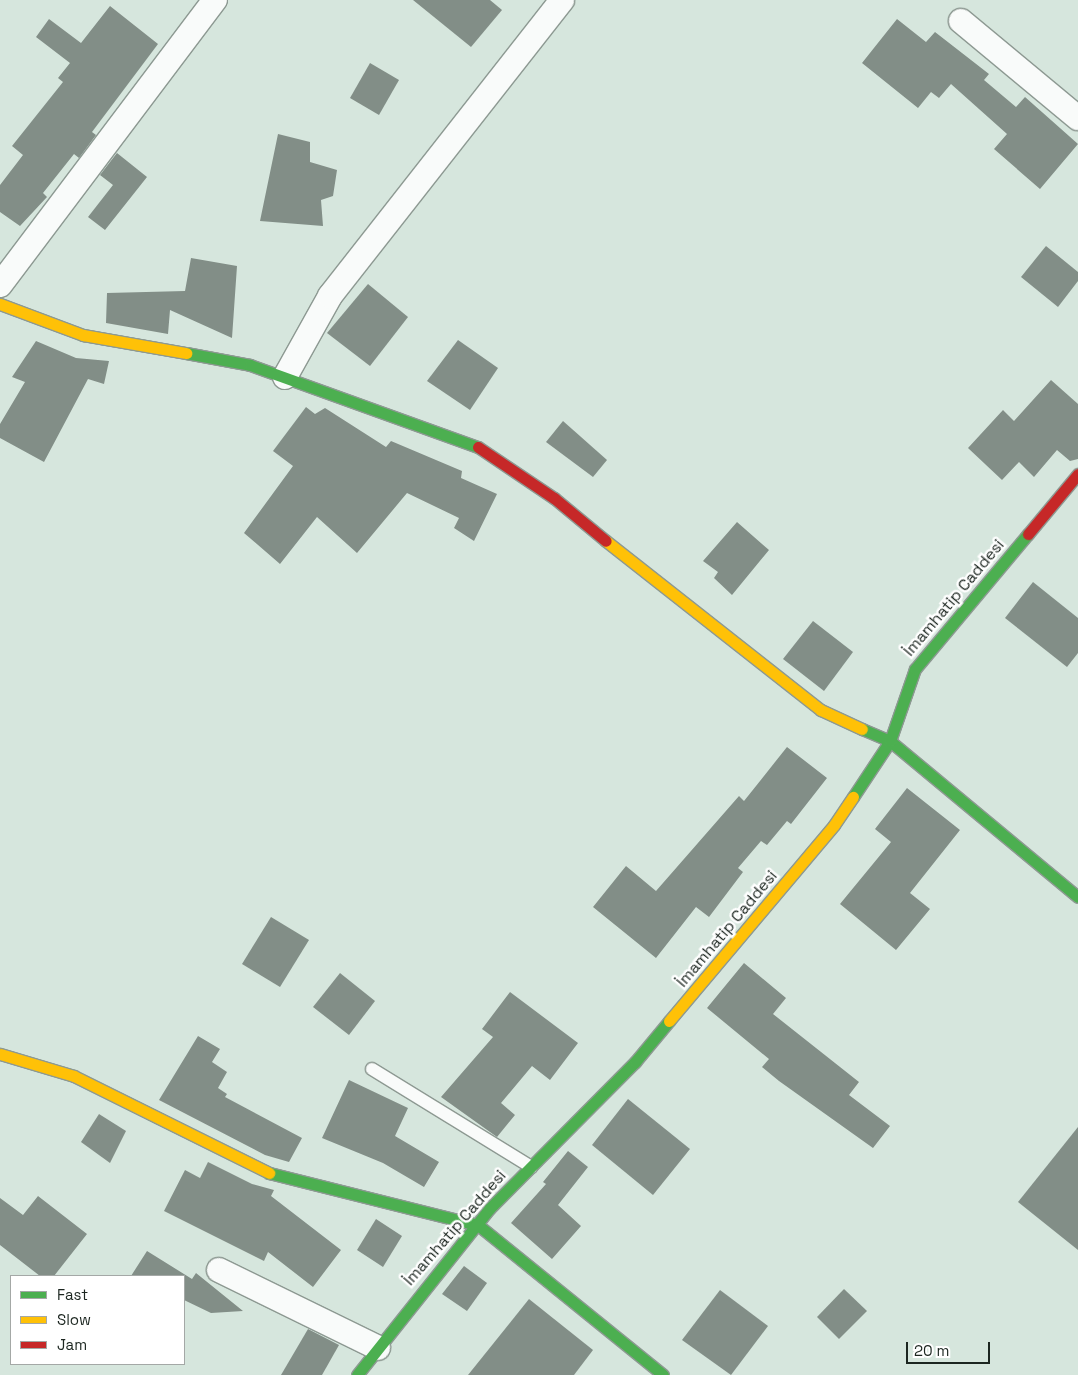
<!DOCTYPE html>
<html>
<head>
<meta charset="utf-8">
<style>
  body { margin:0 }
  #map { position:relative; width:1078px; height:1375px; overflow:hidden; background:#d6e6dd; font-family:"Space Grotesk",sans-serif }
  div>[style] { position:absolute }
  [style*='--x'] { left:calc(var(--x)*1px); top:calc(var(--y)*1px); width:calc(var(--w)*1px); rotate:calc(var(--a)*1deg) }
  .building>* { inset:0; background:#828e87 }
  .roads { filter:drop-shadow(1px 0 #8d9992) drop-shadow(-1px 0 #8d9992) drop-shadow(0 1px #8d9992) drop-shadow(0 -1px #8d9992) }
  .lane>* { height:12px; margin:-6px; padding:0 6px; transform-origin:6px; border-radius:6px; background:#f9fbfa }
  .street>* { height:24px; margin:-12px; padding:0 12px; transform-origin:12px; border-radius:12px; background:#f9fbfa }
  .fast>* { height:11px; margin:-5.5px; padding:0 5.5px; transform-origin:5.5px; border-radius:5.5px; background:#4caf50 }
  .slow>* { height:11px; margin:-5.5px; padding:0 5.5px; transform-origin:5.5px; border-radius:5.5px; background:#ffc107 }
  .jam>* { height:11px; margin:-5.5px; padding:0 5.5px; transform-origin:5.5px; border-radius:5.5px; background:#c62828 }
  span { translate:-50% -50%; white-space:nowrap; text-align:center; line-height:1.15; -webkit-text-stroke:5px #fff; paint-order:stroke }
  .street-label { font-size:16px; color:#1c2620 }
  .legend { position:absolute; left:10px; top:1275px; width:175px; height:90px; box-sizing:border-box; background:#fff; border:1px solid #a4a8a6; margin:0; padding:6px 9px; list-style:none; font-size:15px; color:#1c2620 }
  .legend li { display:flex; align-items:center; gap:10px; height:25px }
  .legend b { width:25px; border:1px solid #a4a8a6 }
  .scale { position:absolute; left:906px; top:1342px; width:84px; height:22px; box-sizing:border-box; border:2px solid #1c2620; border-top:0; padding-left:6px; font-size:15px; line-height:18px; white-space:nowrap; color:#1c2620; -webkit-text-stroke:4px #fff; paint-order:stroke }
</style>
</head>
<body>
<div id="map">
  <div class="building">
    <i style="clip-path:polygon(413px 0,490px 0,502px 10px,471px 47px)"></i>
    <i style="clip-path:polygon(110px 6px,158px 44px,92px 132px,96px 135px,79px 158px,74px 154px,43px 193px,47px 197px,20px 226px,0 212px,0 185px,23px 155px,12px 146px,63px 82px,58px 78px,70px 63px,36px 37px,49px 19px,81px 43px)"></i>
    <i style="clip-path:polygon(897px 19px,926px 42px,935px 32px,989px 74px,984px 80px,1016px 107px,1025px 97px,1078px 144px,1040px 189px,994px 149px,1007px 134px,951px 84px,939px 98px,931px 92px,918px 108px,862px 63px)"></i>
    <i style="clip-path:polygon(370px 63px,399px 80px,379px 115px,350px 98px)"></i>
    <i style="clip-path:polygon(278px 134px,310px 142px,310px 162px,337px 170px,333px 196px,321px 200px,323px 226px,260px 221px)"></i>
    <i style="clip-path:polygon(117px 153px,147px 177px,105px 230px,88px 217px,113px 185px,100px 175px)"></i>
    <i style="clip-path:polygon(1046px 246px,1078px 272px,1078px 281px,1058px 307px,1021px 277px)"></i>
    <i style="clip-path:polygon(191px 258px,237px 266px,232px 338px,170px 310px,168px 334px,106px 323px,107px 293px,185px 291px)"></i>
    <i style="clip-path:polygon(368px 284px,408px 317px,370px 366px,327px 333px)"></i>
    <i style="clip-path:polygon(458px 340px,498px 368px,470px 410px,427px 381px)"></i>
    <i style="clip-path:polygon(36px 341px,76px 358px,109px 361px,104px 384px,88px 379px,44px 462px,0 438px,0 424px,25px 382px,12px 377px)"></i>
    <i style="clip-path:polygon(1051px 380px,1078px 404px,1078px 459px,1070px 461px,1057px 450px,1034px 477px,1019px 462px,1002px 480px,968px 448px,1003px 410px,1014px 421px)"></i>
    <i style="clip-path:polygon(306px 407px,315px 414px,325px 408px,386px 447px,391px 441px,462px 471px,461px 478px,497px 494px,474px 541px,454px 528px,459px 518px,407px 493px,357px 553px,317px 517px,280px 564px,244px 533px,293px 466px,273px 451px)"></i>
    <i style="clip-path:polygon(563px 421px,607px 460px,593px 477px,546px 442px)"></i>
    <i style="clip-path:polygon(737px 522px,769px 550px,732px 595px,714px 578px,718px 572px,703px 561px)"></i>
    <i style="clip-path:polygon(1033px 582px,1078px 618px,1078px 653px,1067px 667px,1005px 618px)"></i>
    <i style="clip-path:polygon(813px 621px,853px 652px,824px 691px,783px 659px)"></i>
    <i style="clip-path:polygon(787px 747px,827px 778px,791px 824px,787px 821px,767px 845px,761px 841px,738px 868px,743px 872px,709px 917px,696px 907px,656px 958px,593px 907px,626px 866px,656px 891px,739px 796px,744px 801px)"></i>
    <i style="clip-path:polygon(907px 788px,960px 830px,910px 893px,930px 909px,896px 950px,840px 904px,891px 842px,875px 829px)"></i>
    <i style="clip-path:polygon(271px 917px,309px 940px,280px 987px,242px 964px)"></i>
    <i style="clip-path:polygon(744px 963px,786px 998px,773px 1014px,859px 1082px,849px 1095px,890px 1126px,873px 1148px,779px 1081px,762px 1067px,769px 1059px,707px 1008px)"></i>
    <i style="clip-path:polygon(340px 973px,375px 1001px,349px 1035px,313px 1007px)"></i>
    <i style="clip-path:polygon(510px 992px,578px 1043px,550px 1080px,532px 1066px,501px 1103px,515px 1115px,497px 1137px,441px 1097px,493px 1037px,482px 1029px)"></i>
    <i style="clip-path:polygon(198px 1036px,220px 1049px,212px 1062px,227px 1072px,218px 1088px,227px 1094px,225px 1097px,302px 1138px,289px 1162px,265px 1155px,159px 1100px)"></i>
    <i style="clip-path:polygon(349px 1080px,408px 1108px,395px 1136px,439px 1162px,424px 1187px,383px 1163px,322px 1138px)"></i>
    <i style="clip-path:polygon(628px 1099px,690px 1149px,653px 1195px,592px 1145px)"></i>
    <i style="clip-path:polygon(99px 1114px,126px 1131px,110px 1163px,81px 1142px)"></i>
    <i style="clip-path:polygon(1078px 1127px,1078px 1250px,1018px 1202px)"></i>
    <i style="clip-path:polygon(568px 1151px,588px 1167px,558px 1205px,581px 1226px,552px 1259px,511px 1223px,546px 1184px,543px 1182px)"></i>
    <i style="clip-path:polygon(208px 1162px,252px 1184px,274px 1190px,271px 1196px,341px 1250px,313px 1287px,268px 1252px,264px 1261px,164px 1211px,185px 1170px,200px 1178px)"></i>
    <i style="clip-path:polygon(38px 1196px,87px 1234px,54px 1276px,40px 1276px,0 1245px,0 1198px,23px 1215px)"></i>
    <i style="clip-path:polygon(376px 1219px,402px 1236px,383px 1267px,357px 1250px)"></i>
    <i style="clip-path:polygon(147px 1251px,192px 1279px,196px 1273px,243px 1311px,211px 1313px,184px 1300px,184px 1276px,131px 1276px)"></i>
    <i style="clip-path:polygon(464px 1266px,487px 1283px,467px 1311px,442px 1294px)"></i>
    <i style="clip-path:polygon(844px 1289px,867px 1311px,839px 1339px,817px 1317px)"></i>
    <i style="clip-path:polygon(720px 1290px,768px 1326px,731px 1375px,682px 1340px)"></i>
    <i style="clip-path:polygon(529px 1299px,593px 1350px,574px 1375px,468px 1375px)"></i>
    <i style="clip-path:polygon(308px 1329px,339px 1345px,322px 1375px,281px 1375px)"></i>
  </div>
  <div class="roads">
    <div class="lane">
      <i style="--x:372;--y:1069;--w:187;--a:31.6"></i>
    </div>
    <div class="street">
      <i style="--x:961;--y:21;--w:152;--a:39.7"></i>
      <i style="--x:0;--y:285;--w:357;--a:-53"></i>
      <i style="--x:285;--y:377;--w:93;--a:-60.9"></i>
      <i style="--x:330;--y:296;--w:376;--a:-51.9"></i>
      <i style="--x:219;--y:1270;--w:177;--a:26.1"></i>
    </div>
    <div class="fast">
      <i style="--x:186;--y:353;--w:65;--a:10.6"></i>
      <i style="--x:250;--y:365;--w:242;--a:19.8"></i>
      <i style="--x:862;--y:729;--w:30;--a:23"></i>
      <i style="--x:890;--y:741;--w:244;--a:39.7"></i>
      <i style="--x:853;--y:797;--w:67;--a:-56.5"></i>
      <i style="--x:890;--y:741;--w:76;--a:-70.9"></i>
      <i style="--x:915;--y:669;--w:176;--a:-50.1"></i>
      <i style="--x:269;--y:1173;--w:215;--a:14"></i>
      <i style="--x:478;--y:1225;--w:238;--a:39"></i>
      <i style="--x:357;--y:1375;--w:213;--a:-51.5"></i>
      <i style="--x:490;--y:1208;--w:206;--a:-45.2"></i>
      <i style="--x:635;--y:1062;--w:53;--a:-50.3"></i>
    </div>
    <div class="slow">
      <i style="--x:0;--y:304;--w:89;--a:20.5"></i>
      <i style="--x:83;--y:335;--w:105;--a:9.9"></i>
      <i style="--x:606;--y:541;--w:273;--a:38.2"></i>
      <i style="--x:821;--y:710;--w:45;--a:24.9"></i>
      <i style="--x:669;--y:1021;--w:256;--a:-49.9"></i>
      <i style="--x:834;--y:825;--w:34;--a:-56"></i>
      <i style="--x:0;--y:1054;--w:77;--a:16.6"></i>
      <i style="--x:74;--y:1076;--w:218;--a:26.4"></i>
    </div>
    <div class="jam">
      <i style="--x:478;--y:447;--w:92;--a:33.9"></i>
      <i style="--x:554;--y:498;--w:67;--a:39.6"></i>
      <i style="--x:1028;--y:534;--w:78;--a:-50.2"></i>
    </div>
  </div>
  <div class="street-label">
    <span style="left:954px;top:598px;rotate:-50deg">İmamhatip Caddesi</span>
    <span style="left:727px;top:929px;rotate:-50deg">İmamhatip Caddesi</span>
    <span style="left:455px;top:1228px;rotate:-49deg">İmamhatip Caddesi</span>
  </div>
  <ul class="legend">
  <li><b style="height:6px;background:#4caf50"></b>Fast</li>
  <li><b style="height:6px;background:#ffc107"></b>Slow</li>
  <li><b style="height:6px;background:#c62828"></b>Jam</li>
  </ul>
  <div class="scale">20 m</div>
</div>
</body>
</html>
